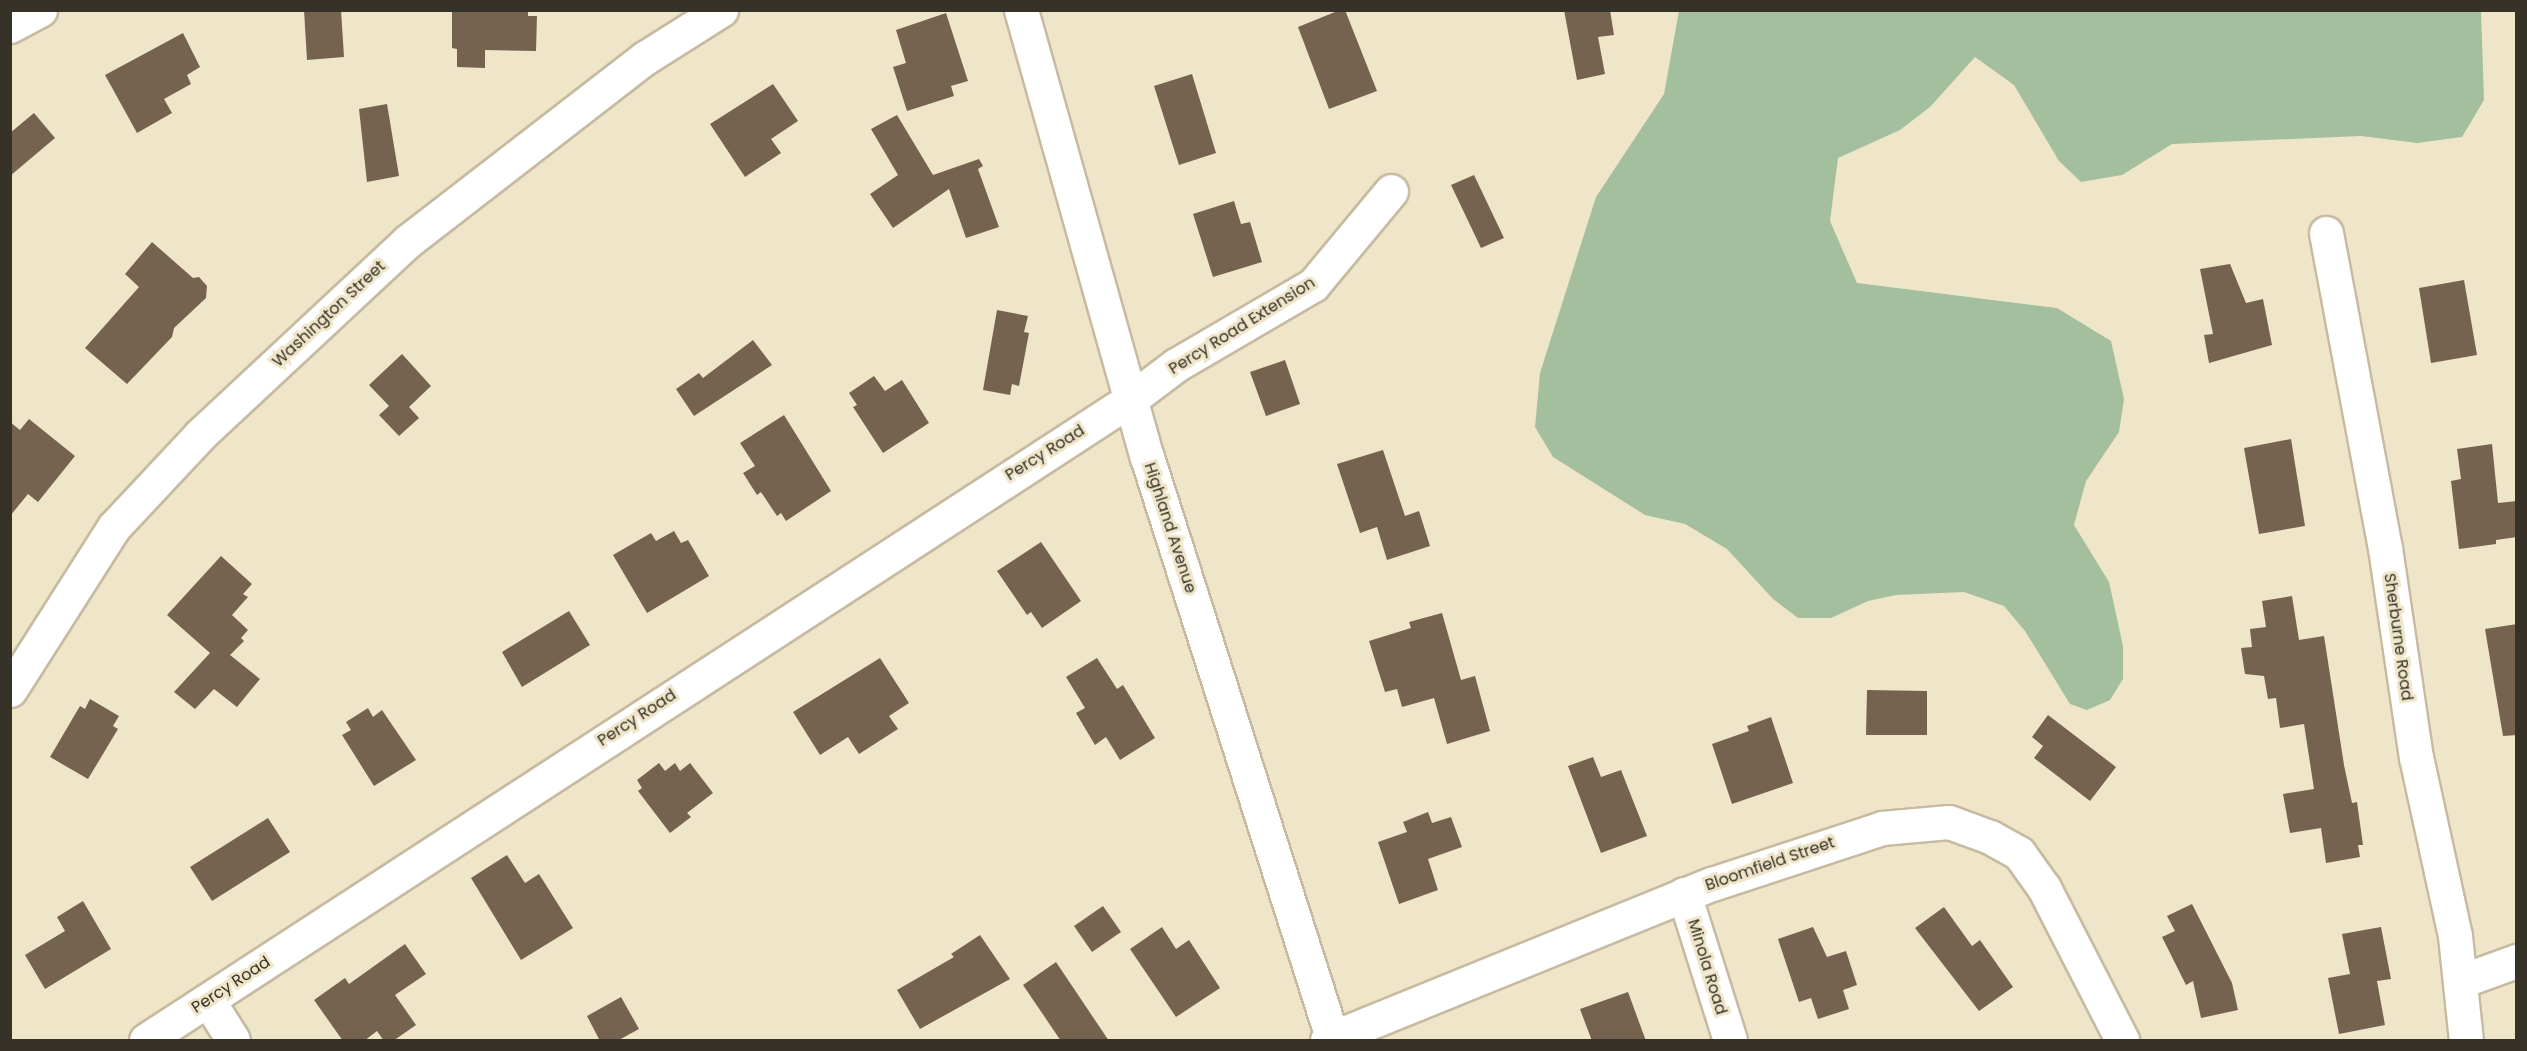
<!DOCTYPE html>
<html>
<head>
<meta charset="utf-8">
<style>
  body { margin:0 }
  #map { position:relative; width:2527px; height:1051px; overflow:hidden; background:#efe5c9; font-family:Poppins,sans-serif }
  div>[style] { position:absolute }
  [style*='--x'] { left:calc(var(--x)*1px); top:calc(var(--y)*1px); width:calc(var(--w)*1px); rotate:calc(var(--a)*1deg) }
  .green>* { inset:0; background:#a4bf9d }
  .building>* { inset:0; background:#75634f }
  .roads { filter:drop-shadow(2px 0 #c6bba1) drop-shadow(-2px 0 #c6bba1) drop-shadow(0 2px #c6bba1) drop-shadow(0 -2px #c6bba1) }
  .minor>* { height:33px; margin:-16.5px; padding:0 16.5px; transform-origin:16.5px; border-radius:16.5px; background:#fff }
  span { translate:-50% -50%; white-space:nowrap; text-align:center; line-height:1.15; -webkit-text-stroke:6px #efe5c9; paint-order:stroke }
  .street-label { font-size:16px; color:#363228 }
  .frame { position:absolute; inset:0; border:12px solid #363228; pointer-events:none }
</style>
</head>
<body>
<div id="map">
  <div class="green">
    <i style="clip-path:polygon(1679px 11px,2481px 11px,2484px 100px,2462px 137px,2417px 143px,2361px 136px,2172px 144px,2122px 175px,2081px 182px,2059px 161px,2014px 85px,1975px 57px,1930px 107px,1900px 130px,1838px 158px,1830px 221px,1857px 283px,2057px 308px,2111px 341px,2124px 399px,2119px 432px,2086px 481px,2074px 525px,2109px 582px,2123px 646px,2123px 679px,2110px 700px,2087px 710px,2070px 704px,2025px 631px,2004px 606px,1964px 592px,1896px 595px,1868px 601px,1831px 618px,1798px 618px,1773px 599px,1727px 549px,1685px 524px,1645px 515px,1553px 457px,1535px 427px,1540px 373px,1596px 197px,1664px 94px)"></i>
  </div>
  <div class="building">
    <i style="clip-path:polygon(304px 10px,341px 10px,344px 57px,307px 60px)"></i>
    <i style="clip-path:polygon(452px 10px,528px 10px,528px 16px,537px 16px,536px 51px,485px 50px,485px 68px,457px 67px,457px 49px,452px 48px)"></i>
    <i style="clip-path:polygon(1340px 10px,1345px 10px,1377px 91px,1329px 109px,1298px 27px)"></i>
    <i style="clip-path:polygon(1564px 10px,1610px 10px,1614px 35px,1598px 37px,1605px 74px,1577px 80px)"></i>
    <i style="clip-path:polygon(946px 13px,968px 81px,951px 86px,954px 96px,907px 111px,893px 67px,906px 63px,896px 30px)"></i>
    <i style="clip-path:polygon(183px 33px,200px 67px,187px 75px,191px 84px,164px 99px,172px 113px,137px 133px,105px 75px)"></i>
    <i style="clip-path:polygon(1192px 74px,1216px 153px,1179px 165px,1154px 86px)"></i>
    <i style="clip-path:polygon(773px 84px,798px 121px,771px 139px,781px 153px,745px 177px,710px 124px)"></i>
    <i style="clip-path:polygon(387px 104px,399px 176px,367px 182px,359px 109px)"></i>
    <i style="clip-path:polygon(34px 113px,55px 138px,10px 176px,10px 133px)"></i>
    <i style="clip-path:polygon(897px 115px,933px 175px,979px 159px,983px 166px,978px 169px,999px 227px,966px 238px,949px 189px,893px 228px,870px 194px,898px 175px,871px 129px)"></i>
    <i style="clip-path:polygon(1474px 175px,1504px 238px,1481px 248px,1451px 185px)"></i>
    <i style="clip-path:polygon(1234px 201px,1241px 224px,1250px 222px,1262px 262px,1213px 277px,1193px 214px)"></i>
    <i style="clip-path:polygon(152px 242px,193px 278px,199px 277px,207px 286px,206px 298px,174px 328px,172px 337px,127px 384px,85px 348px,139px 287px,125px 274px)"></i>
    <i style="clip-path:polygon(2230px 264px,2246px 303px,2263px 299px,2272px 345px,2209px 363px,2204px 335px,2213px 334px,2200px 269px)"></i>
    <i style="clip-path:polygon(2464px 280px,2477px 355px,2431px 363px,2419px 288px)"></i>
    <i style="clip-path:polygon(997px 310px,1028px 316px,1024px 332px,1029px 333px,1019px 386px,1012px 384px,1010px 395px,983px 390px)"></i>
    <i style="clip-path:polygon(753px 340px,772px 365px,694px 416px,676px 389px,699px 373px,703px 378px)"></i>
    <i style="clip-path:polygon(402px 354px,431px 386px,409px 407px,419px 418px,399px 436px,379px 415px,389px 406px,369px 385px)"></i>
    <i style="clip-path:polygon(1285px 360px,1300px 404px,1266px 416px,1250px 372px)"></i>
    <i style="clip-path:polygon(874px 376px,885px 391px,902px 380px,929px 423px,883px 453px,853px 407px,857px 405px,849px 393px)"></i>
    <i style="clip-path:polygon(784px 415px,831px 491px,786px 521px,781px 513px,777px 516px,761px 492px,757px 495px,743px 473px,755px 466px,740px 443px)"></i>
    <i style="clip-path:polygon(29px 419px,75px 456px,38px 502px,28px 494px,10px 516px,10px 422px,20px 430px)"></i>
    <i style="clip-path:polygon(2291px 439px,2305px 526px,2259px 534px,2244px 448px)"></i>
    <i style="clip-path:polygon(2492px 444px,2498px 503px,2517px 501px,2517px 537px,2496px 540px,2496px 544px,2459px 549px,2451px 481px,2461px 479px,2457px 449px)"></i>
    <i style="clip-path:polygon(1383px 450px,1405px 516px,1419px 511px,1430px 546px,1387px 560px,1377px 527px,1360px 533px,1337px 464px)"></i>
    <i style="clip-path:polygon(674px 531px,681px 543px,688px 540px,709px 576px,647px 613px,613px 555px,651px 533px,656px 541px)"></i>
    <i style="clip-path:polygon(1041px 542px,1081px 601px,1042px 628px,1031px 612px,1027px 615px,997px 571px)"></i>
    <i style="clip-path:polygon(221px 556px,252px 584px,243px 594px,248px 597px,232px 615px,248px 630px,241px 638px,244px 641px,230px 655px,260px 679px,237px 707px,214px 689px,195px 709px,174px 692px,210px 653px,167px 615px)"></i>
    <i style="clip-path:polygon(2292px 596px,2299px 640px,2324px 636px,2344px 765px,2352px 803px,2357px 802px,2363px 845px,2358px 845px,2360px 857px,2326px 863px,2321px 828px,2290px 833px,2283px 794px,2314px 789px,2304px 724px,2280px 728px,2276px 698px,2268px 699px,2264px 676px,2245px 674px,2241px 648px,2252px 647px,2250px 629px,2266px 627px,2262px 601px)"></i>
    <i style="clip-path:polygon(569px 611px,590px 645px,522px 687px,502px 652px)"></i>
    <i style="clip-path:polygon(1442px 613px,1461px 680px,1475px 676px,1490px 731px,1447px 744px,1434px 698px,1402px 707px,1397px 689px,1385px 692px,1369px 641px,1411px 628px,1409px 622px)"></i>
    <i style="clip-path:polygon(2517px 624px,2517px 735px,2503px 736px,2485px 629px)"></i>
    <i style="clip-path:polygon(880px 658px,909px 703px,889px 716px,898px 729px,859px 754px,848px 737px,820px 755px,793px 712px)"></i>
    <i style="clip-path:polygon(1097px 658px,1117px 689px,1123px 685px,1155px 738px,1120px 760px,1106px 737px,1095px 745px,1076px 713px,1085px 708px,1066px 677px)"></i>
    <i style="clip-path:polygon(1867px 690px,1927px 691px,1927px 735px,1866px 735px)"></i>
    <i style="clip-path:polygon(90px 699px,119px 716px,113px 726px,118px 729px,88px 779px,50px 757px,80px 706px,85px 709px)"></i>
    <i style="clip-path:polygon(368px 708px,373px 717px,382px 710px,416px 760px,374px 786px,342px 735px,351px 730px,346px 722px)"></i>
    <i style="clip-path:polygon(2048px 715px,2116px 767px,2090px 801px,2034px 758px,2043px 746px,2032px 737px)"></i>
    <i style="clip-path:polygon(1771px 717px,1793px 783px,1732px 804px,1712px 744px,1749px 731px,1747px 726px)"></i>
    <i style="clip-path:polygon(1593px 757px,1601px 777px,1621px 770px,1647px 836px,1601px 853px,1568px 766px)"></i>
    <i style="clip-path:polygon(659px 763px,665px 771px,675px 763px,680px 771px,690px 763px,713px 793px,687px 813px,691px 817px,670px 833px,638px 791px,642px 788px,637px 780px)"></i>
    <i style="clip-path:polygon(1428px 812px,1432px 823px,1451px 817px,1462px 847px,1428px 859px,1438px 890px,1399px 904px,1378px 842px,1407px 832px,1403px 822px)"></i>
    <i style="clip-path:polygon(268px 818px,290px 852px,212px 901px,190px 867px)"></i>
    <i style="clip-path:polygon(507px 855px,525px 883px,539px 874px,573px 928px,521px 960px,471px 878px)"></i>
    <i style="clip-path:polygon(83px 901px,111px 949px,45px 989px,25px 955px,65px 931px,57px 917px)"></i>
    <i style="clip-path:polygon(2192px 904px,2232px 983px,2238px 1010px,2201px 1018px,2193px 981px,2186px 985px,2162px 937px,2175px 931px,2167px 916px)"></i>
    <i style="clip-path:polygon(1103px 906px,1121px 932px,1092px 952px,1074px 926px)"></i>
    <i style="clip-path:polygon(1944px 907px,1972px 946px,1980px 940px,2013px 987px,1979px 1011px,1915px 928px)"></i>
    <i style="clip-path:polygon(1162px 927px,1176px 949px,1189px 940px,1220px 988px,1176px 1017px,1130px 949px)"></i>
    <i style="clip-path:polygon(1813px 927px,1827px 957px,1846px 951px,1857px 985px,1843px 990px,1849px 1009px,1818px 1019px,1811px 998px,1799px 1002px,1778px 939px)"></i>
    <i style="clip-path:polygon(2381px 927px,2391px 979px,2377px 981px,2385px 1025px,2339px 1034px,2328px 978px,2350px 974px,2342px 934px)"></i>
    <i style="clip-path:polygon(980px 935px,1010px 979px,920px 1029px,897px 990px,954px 957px,951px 954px)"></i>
    <i style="clip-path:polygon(405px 944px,426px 974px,395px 995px,416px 1025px,393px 1041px,384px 1041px,377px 1031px,364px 1041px,343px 1041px,314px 1000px,345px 978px,349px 984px)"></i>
    <i style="clip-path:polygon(1056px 962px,1109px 1041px,1061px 1041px,1023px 985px)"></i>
    <i style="clip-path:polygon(1628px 992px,1646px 1041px,1592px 1041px,1580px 1009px)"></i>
    <i style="clip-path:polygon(621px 997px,639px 1029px,617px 1041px,600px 1041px,587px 1016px)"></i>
  </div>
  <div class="roads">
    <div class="minor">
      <i style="--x:1021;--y:10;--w:464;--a:74.3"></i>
      <i style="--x:1147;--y:457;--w:612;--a:72.31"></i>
      <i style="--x:10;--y:26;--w:34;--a:-28"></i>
      <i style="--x:2326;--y:233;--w:320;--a:79.4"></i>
      <i style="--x:2385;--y:548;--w:211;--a:81.6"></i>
      <i style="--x:2416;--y:757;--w:183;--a:77.7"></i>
      <i style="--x:2455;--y:936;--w:105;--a:84"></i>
      <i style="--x:10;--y:690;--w:193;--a:-57.5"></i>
      <i style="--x:114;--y:527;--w:127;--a:-46.9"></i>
      <i style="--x:201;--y:434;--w:283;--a:-43"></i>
      <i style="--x:408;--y:241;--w:299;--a:-37.7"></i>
      <i style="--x:645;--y:58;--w:90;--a:-32.3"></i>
      <i style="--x:1684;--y:894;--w:153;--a:72.5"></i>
      <i style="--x:2461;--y:981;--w:59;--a:-20"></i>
      <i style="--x:208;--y:1000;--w:47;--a:58"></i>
      <i style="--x:146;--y:1040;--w:1175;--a:-33.05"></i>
      <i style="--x:1131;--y:399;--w:56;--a:-37.1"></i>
      <i style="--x:1176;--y:365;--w:159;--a:-30.3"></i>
      <i style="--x:1313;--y:285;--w:122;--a:-50.3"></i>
      <i style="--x:1327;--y:1040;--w:415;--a:-22.1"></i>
      <i style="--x:1712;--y:884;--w:179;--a:-18.2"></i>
      <i style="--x:1882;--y:828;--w:67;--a:-5.1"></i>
      <i style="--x:1949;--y:822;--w:44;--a:20.1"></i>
      <i style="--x:1990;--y:837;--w:33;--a:29"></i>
      <i style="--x:2019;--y:853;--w:43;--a:54.5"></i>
      <i style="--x:2044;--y:888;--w:171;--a:62.8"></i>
    </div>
  </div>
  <div class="street-label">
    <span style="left:329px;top:314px;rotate:-43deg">Washington Street</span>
    <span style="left:1242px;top:326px;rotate:-32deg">Percy Road Extension</span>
    <span style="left:1045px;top:453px;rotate:-32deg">Percy Road</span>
    <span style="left:1170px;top:528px;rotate:72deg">Highland Avenue</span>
    <span style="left:2398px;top:637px;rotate:82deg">Sherburne Road</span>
    <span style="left:637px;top:718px;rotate:-33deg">Percy Road</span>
    <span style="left:1770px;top:864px;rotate:-19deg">Bloomfield Street</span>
    <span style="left:1707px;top:967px;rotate:73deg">Minola Road</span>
    <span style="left:231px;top:985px;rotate:-33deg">Percy Road</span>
  </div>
  <div class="frame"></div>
</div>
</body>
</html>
